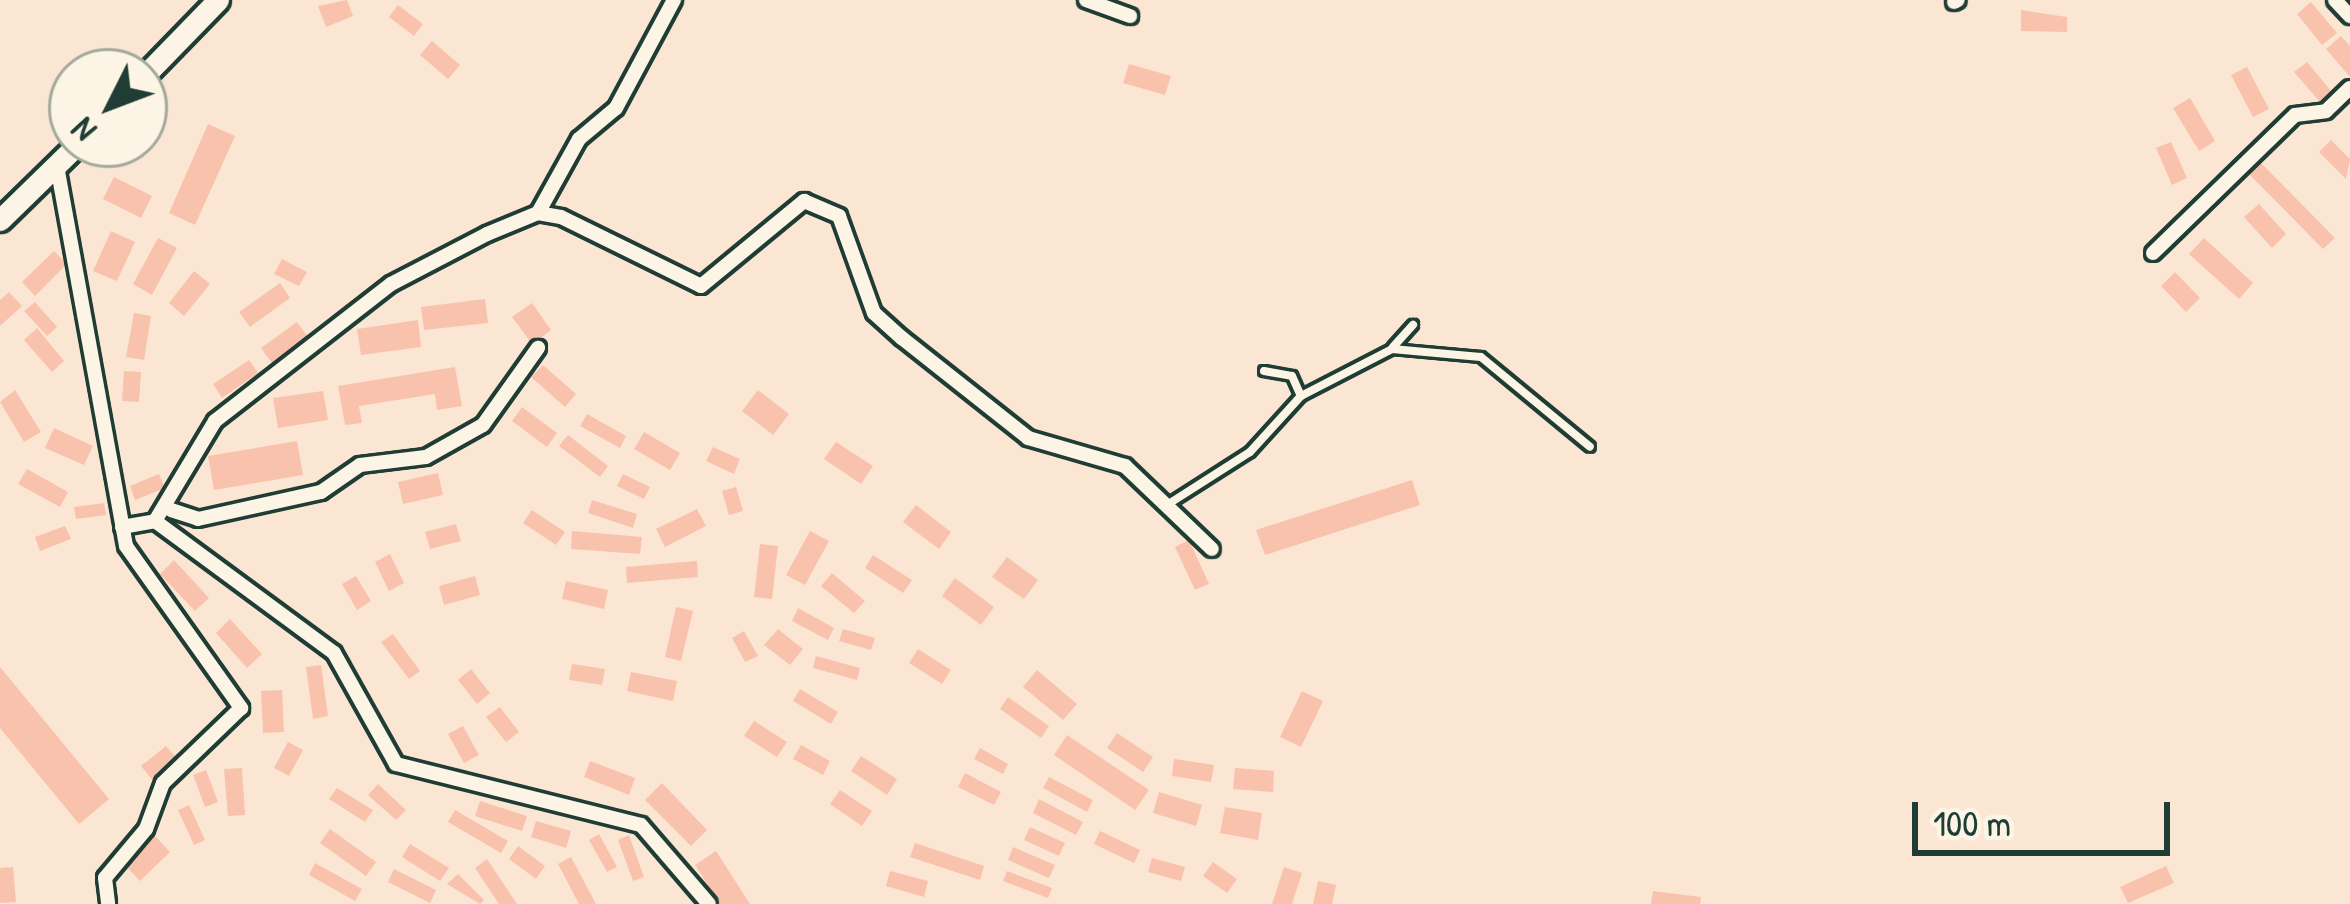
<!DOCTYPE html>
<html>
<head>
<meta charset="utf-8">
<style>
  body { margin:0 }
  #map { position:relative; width:2350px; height:904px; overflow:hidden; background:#fbe6d4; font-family:"Patrick Hand",sans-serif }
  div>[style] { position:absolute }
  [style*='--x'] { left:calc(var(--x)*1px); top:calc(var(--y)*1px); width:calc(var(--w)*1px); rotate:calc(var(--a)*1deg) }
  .building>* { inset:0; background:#f9c2ac }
  .roads { filter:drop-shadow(3px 0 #1f3d34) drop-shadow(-3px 0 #1f3d34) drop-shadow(0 3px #1f3d34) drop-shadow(0 -3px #1f3d34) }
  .service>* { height:8px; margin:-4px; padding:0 4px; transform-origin:4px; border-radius:4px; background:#fcf5e5 }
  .minor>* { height:14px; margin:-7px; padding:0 7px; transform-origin:7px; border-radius:7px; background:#fcf5e5 }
  .primary>* { height:21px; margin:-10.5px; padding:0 10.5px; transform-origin:10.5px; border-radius:10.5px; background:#fcf5e5 }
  span { translate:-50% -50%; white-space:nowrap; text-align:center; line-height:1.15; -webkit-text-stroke:10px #fcf5e5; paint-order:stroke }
  .north { position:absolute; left:48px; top:48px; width:120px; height:120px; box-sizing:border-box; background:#fcf5e5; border:3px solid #a4ab9e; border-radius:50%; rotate:228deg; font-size:33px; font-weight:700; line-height:48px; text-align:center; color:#1f3d34 }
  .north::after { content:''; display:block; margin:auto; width:42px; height:54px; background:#1f3d34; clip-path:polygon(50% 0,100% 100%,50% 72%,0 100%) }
  .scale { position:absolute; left:1912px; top:802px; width:258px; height:54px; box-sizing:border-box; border:6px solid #1f3d34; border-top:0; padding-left:15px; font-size:36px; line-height:42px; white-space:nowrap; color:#1f3d34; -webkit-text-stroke:9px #fcf5e5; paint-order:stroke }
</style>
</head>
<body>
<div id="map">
  <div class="building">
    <i style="clip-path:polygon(347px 0,353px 16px,326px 27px,318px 6px)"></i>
    <i style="clip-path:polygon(2311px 2px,2337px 33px,2322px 45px,2297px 14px)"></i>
    <i style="clip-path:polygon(398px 5px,423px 24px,414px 36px,389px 17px)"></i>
    <i style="clip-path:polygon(2021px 10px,2067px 17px,2067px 32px,2021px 31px)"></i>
    <i style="clip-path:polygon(2341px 36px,2350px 46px,2350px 77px,2326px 49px)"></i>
    <i style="clip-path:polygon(432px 41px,460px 65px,448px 79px,420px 55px)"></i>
    <i style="clip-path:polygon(2307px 62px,2332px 92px,2320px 102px,2294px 72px)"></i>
    <i style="clip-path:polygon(1129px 64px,1171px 76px,1165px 95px,1123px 83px)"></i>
    <i style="clip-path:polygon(2247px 67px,2269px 109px,2253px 117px,2231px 75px)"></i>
    <i style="clip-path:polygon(2190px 98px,2215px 141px,2199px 151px,2173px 108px)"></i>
    <i style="clip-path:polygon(208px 124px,235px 136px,195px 225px,169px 213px)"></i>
    <i style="clip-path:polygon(2331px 140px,2350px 159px,2346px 179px,2319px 152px)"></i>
    <i style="clip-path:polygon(2171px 142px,2187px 178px,2172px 185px,2156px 148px)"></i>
    <i style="clip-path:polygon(2260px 162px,2335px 238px,2323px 249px,2249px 174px)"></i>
    <i style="clip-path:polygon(114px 177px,152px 196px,141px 218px,103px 199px)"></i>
    <i style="clip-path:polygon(2259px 204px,2286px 234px,2272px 248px,2244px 217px)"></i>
    <i style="clip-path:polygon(111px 231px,135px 242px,117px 281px,93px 271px)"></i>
    <i style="clip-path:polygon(158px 238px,177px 248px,152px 295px,133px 284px)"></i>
    <i style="clip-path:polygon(2204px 238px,2253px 283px,2239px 299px,2189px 254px)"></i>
    <i style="clip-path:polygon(54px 251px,67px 264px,35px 296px,22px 282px)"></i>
    <i style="clip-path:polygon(282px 259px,307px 272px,299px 286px,274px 274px)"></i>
    <i style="clip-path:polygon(194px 271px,210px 284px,184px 316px,169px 303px)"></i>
    <i style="clip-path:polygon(2175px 272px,2200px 298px,2186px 312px,2161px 286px)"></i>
    <i style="clip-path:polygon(280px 283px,290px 298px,250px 327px,239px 312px)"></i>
    <i style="clip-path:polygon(9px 292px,22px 306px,0 326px,0 300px)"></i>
    <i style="clip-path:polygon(485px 299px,488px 323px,424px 330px,421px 307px)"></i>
    <i style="clip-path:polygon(35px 302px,57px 327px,47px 336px,24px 311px)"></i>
    <i style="clip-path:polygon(532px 303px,551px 330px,532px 344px,512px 317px)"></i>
    <i style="clip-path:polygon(134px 313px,151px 316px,144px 360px,126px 357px)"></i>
    <i style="clip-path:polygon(418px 320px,421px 347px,361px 355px,357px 329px)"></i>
    <i style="clip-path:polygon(297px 322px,308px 337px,272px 363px,261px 348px)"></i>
    <i style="clip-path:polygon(37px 328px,64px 361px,52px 372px,24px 340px)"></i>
    <i style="clip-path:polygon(249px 360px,258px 373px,222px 398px,213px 384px)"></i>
    <i style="clip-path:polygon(543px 365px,576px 394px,565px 407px,531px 377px)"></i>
    <i style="clip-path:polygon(455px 367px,462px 406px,437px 410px,435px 394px,359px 406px,362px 423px,345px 425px,338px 386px)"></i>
    <i style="clip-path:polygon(124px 371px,141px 372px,139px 402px,122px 401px)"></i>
    <i style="clip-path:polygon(15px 390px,41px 432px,24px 442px,0 402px)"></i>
    <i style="clip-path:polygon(758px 390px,789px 414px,773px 435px,742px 411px)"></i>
    <i style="clip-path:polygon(323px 391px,328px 420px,278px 428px,273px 398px)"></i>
    <i style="clip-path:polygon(522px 407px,557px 433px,547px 447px,512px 421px)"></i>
    <i style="clip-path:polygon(587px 414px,626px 436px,620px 448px,580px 426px)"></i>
    <i style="clip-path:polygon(54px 428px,93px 446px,84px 465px,45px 448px)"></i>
    <i style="clip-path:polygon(644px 432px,680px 453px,670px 470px,634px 449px)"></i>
    <i style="clip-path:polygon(568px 435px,608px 466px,600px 477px,559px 446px)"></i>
    <i style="clip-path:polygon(297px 441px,303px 475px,214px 490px,208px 456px)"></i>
    <i style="clip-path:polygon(836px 442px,873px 466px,861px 484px,824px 459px)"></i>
    <i style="clip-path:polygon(713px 447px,740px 459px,734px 474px,706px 461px)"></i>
    <i style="clip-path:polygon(27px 469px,68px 492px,60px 507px,18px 484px)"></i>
    <i style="clip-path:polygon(438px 473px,443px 495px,403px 504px,398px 482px)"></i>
    <i style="clip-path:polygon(159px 474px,165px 488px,135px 500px,130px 486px)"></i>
    <i style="clip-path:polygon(623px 474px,650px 487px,644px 499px,617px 486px)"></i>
    <i style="clip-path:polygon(1412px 480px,1420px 505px,1265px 555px,1256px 530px)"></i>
    <i style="clip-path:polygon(736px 487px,743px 511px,729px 515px,722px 491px)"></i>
    <i style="clip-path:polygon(592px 500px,637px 514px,633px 528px,588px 513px)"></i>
    <i style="clip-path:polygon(104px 503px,106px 515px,76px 519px,74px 507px)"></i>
    <i style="clip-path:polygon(916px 505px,951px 532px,939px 549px,903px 522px)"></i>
    <i style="clip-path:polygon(697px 509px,706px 526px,665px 547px,656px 529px)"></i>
    <i style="clip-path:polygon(532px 510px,565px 532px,556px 545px,523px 523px)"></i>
    <i style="clip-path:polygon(456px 524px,461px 541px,430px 549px,425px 532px)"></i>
    <i style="clip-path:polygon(65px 526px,71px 539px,40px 551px,35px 537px)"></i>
    <i style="clip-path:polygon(572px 531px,642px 537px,640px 554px,571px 549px)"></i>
    <i style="clip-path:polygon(810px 531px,829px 541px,805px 585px,786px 575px)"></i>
    <i style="clip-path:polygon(1189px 540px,1209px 584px,1195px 590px,1175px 547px)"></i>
    <i style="clip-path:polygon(760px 544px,778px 546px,772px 599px,754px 597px)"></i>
    <i style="clip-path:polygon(390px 554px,404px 583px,389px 591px,375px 562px)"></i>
    <i style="clip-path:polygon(873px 555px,912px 580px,903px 593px,865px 568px)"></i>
    <i style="clip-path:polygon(1007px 557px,1038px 580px,1024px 599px,992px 577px)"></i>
    <i style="clip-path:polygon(174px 560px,209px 598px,195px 611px,160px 574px)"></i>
    <i style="clip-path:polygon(697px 561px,698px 577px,627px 583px,626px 567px)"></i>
    <i style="clip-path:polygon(832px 573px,865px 601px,854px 613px,821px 586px)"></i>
    <i style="clip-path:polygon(356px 576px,371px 601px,357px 610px,342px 584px)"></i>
    <i style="clip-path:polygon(475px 576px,480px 595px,444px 605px,439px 586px)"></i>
    <i style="clip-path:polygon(955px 578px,994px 607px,981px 625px,942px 596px)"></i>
    <i style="clip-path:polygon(566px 581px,608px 590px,604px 609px,562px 599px)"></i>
    <i style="clip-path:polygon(676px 607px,693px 611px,681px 661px,665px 657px)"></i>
    <i style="clip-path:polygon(798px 608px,834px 628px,828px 640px,792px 621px)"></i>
    <i style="clip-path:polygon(230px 619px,262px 654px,247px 668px,216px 633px)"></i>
    <i style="clip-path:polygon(778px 629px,803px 649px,790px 665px,764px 645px)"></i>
    <i style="clip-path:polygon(843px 629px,875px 638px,871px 650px,839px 641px)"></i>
    <i style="clip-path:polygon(744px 631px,758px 656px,745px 662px,732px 638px)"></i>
    <i style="clip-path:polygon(393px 634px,420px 671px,409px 679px,381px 642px)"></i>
    <i style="clip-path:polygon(918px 649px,951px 670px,942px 684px,909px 663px)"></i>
    <i style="clip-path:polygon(816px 656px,860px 668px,857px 680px,813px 668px)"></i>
    <i style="clip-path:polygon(572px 664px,605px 669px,602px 685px,569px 680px)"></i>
    <i style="clip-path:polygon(321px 665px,328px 716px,313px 719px,306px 667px)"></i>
    <i style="clip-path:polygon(0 667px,109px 799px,79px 824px,0 728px)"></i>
    <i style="clip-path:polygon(471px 669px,490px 693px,477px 704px,458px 680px)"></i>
    <i style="clip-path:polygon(1037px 670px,1077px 704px,1063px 720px,1023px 687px)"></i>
    <i style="clip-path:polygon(631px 672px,677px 681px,673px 701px,627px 691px)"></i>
    <i style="clip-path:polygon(800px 689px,838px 712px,831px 724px,793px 701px)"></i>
    <i style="clip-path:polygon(282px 690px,284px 732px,263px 733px,261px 691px)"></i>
    <i style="clip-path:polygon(1302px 691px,1323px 701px,1301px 747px,1280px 737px)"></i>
    <i style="clip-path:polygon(1008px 697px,1049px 726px,1041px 738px,1000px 709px)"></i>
    <i style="clip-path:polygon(500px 707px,519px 732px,506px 742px,486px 717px)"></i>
    <i style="clip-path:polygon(754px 721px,787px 742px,777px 757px,744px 736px)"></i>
    <i style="clip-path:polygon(463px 726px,479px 755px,464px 763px,448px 734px)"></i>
    <i style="clip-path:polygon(1117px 733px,1153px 757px,1143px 772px,1107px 748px)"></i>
    <i style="clip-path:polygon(1067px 735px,1149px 790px,1135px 810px,1054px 755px)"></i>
    <i style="clip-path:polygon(288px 742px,303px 750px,289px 776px,274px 768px)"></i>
    <i style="clip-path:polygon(801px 745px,830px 761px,823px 775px,793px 759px)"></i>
    <i style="clip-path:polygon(166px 746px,178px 760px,153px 781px,141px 766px)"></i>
    <i style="clip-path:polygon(980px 748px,1008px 764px,1003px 774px,974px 759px)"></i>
    <i style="clip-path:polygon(861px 756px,897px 779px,887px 795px,851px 771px)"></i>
    <i style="clip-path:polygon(1174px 759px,1214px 765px,1211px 782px,1172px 776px)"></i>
    <i style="clip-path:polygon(590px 761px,635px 778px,629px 795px,584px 777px)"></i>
    <i style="clip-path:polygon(242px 768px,245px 815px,228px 816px,224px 769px)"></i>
    <i style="clip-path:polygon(1235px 768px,1274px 771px,1273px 792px,1233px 789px)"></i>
    <i style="clip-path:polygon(206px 770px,218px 802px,205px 807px,193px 775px)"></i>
    <i style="clip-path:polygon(965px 773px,1001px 792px,994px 805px,958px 787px)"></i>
    <i style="clip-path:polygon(1049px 777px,1093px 800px,1087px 812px,1043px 788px)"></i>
    <i style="clip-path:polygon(662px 783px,707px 830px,691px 846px,645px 800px)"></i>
    <i style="clip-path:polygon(378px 784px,406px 810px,396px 820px,368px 795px)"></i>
    <i style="clip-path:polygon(337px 788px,373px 810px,365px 822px,329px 799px)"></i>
    <i style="clip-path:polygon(840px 790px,872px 811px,862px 826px,830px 804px)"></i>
    <i style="clip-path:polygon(1159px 792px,1202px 805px,1196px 826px,1153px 813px)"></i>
    <i style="clip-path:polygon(1039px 799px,1083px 822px,1076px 835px,1033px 813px)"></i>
    <i style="clip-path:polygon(480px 801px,527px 816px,522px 831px,475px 816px)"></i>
    <i style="clip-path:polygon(189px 805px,205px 840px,194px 845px,178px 810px)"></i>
    <i style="clip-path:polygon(1225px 807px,1262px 813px,1258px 840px,1220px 833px)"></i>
    <i style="clip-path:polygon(455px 810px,508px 841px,501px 853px,448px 822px)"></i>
    <i style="clip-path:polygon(536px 821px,571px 831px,566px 848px,531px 837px)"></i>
    <i style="clip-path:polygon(1030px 827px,1065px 843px,1059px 856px,1024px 840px)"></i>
    <i style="clip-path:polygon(330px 829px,376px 862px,366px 876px,320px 843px)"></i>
    <i style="clip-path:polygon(1100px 831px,1140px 850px,1134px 863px,1094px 844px)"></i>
    <i style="clip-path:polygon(599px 834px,617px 867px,607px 872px,589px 840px)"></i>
    <i style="clip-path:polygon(629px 835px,644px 877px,633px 881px,618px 840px)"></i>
    <i style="clip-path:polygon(155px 836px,170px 852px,140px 881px,125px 865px)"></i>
    <i style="clip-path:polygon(915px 843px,984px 866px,980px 880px,910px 857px)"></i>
    <i style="clip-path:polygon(410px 844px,449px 868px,440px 881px,402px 857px)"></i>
    <i style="clip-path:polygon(518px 846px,545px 866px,536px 879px,509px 859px)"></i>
    <i style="clip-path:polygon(1013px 847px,1055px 865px,1049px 878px,1008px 860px)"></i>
    <i style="clip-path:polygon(716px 851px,750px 904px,720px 904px,695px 865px)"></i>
    <i style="clip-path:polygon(571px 857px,596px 904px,579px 904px,558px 864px)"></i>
    <i style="clip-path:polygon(1152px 858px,1185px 867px,1181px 881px,1148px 872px)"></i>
    <i style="clip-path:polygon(487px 859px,517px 904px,499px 904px,475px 868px)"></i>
    <i style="clip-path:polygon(1213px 862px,1237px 879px,1227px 893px,1203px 876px)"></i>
    <i style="clip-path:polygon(315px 863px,362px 889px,355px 901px,309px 875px)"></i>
    <i style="clip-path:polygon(2166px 866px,2174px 883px,2128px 903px,2120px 887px)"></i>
    <i style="clip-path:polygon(13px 867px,16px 902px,0 903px,0 868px)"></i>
    <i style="clip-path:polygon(1284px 867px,1302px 873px,1292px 904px,1272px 904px)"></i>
    <i style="clip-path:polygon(394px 869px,436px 890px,430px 903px,388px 882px)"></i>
    <i style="clip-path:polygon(890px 871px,928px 881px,924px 897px,886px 886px)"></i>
    <i style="clip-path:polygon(1007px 871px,1052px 888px,1048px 898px,1003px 881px)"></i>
    <i style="clip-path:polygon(458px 874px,484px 900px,480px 904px,447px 884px)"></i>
    <i style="clip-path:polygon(1318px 881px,1336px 885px,1332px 904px,1313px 904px)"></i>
    <i style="clip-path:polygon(1653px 891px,1701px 897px,1700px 904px,1651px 904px)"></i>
  </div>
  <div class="roads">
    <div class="service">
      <i style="--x:1393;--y:347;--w:30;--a:-48"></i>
      <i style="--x:1264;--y:371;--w:28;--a:10"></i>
      <i style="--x:1292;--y:376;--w:22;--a:66"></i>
      <i style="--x:1170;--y:503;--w:95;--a:-32.5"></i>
      <i style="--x:1250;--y:452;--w:76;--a:-47.7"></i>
      <i style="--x:1301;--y:396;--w:102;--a:-27.3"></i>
      <i style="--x:1392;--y:349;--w:89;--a:5.1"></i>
      <i style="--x:1481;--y:357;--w:141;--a:39.5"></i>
    </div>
    <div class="minor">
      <i style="--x:1086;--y:0;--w:47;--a:20"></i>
      <i style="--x:2335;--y:0;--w:22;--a:47"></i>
      <i style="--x:1954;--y:2;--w:4;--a:-27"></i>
      <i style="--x:57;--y:166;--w:386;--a:79.7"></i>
      <i style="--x:126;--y:546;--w:199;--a:54.6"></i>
      <i style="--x:241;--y:708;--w:108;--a:136.1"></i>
      <i style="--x:163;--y:783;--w:49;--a:110.3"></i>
      <i style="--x:146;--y:829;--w:64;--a:129.9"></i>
      <i style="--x:105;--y:878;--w:26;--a:83"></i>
      <i style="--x:538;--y:213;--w:85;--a:-61"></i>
      <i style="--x:579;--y:139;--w:48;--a:-40"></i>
      <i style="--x:616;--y:108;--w:123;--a:-61.8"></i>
      <i style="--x:2153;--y:253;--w:198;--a:-44.2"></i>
      <i style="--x:2295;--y:115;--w:31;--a:-7"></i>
      <i style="--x:2326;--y:111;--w:33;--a:-44"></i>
      <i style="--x:171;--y:510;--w:28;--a:18"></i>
      <i style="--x:198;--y:519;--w:126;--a:-12.4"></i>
      <i style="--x:321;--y:492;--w:47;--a:-34.7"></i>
      <i style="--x:360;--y:465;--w:66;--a:-6.9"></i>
      <i style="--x:426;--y:457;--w:65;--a:-29.3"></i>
      <i style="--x:483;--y:425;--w:95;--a:-54.5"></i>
      <i style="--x:155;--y:521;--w:117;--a:-59"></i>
      <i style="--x:215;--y:421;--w:223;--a:-37.9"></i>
      <i style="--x:391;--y:284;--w:108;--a:-27.5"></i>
      <i style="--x:487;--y:234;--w:55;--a:-22.4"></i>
      <i style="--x:538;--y:213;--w:23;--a:10"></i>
      <i style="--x:561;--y:217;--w:156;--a:26.2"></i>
      <i style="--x:701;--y:286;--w:134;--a:-39.5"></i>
      <i style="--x:804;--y:201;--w:38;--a:23"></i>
      <i style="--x:839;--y:216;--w:103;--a:70.2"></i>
      <i style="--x:874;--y:313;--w:38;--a:42"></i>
      <i style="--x:902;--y:338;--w:161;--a:38.4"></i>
      <i style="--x:1028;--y:438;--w:101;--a:16.1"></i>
      <i style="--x:1125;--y:466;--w:120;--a:43.7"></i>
      <i style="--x:122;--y:527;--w:34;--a:-10"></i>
      <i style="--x:155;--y:521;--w:222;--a:36.4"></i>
      <i style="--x:334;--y:653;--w:127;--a:60.8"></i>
      <i style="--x:396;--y:764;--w:252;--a:14"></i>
      <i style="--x:641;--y:825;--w:104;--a:49.3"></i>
    </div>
    <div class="primary">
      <i style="--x:144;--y:76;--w:106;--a:-45.8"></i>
      <i style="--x:0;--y:220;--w:109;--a:-44.3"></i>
    </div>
  </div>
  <div class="north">N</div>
  <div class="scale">100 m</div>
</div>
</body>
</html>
